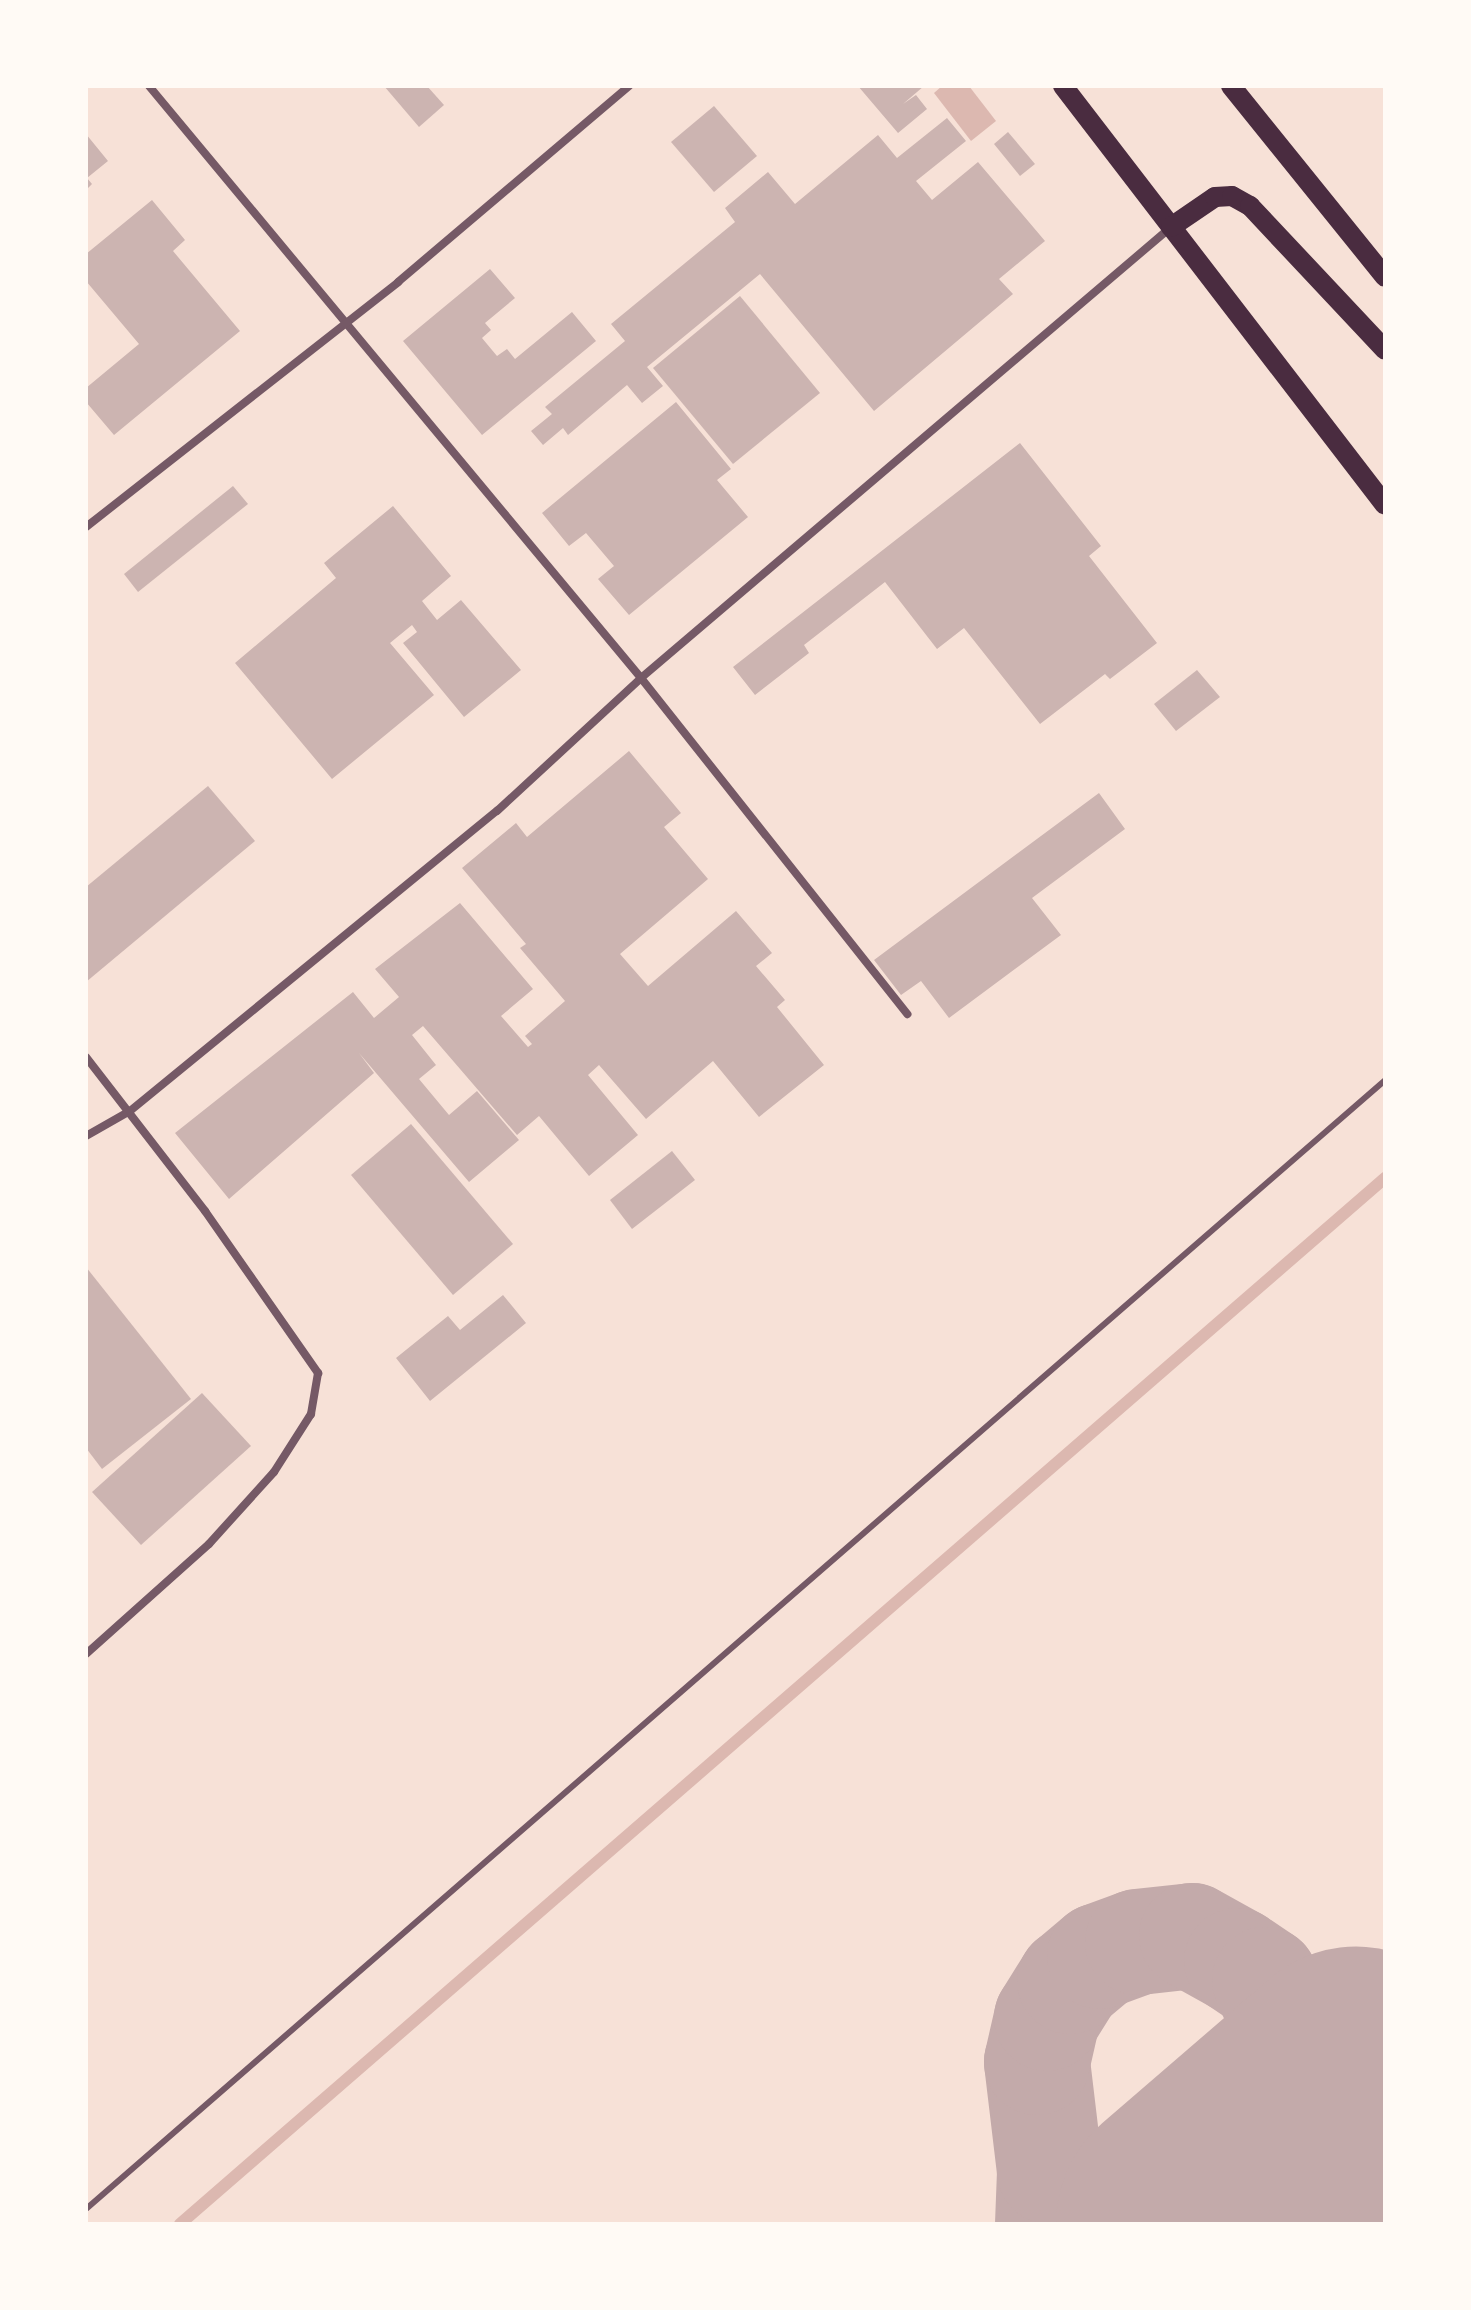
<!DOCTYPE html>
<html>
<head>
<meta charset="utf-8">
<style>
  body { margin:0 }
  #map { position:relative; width:1471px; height:2310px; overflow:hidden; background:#f7e1d7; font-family:"Libre Baskerville",serif }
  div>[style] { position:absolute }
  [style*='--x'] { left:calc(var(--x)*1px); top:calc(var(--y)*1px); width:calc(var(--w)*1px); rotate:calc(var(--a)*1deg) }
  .water>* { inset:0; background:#dcb8b0 }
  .stream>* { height:12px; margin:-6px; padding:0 6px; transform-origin:6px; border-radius:6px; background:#dcb8b0 }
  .taxiway>* { height:106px; margin:-53px; padding:0 53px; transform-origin:53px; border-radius:53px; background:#c3aaaa }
  .runway>* { height:266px; margin:-133px; padding:0 133px; transform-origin:133px; border-radius:133px; background:#c3aaaa }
  .building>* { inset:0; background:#ccb4b1 }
  .service>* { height:6px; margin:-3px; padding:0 3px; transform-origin:3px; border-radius:3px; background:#755966 }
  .minor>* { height:8px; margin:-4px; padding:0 4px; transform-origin:4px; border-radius:4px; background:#755966 }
  .primary>* { height:20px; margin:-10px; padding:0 10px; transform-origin:10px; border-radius:10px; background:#4a2c40 }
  span { translate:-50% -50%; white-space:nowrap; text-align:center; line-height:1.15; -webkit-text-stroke:6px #fffaf5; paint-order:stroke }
  .frame { position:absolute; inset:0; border:88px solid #fffaf5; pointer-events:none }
</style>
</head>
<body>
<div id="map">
  <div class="water">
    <i style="clip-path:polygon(942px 86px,969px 86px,996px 121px,971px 141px,934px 93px)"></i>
  </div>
  <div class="stream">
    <i style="--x:180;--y:2224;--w:1596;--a:-40.96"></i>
  </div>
  <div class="taxiway">
    <i style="--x:1048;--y:2224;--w:53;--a:-87.8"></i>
    <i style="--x:1050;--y:2171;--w:110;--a:-96.8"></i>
    <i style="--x:1037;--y:2062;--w:45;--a:-77.2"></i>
    <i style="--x:1047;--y:2018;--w:44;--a:-58.1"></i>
    <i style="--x:1070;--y:1981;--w:39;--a:-40"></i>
    <i style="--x:1100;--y:1956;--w:40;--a:-20.2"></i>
    <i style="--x:1138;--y:1942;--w:54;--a:-6.3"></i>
    <i style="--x:1192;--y:1936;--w:51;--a:29.1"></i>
    <i style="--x:1237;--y:1961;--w:34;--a:34"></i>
    <i style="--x:1265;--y:1980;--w:141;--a:66.2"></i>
  </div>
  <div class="runway">
    <i style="--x:1189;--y:2224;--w:221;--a:-40.8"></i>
  </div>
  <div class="building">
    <i style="clip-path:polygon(384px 86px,427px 86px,444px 105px,419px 127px)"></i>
    <i style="clip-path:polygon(858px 86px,924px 86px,903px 104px,916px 95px,927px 109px,898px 133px)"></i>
    <i style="clip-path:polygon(714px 106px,757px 156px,714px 192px,671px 142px)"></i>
    <i style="clip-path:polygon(947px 118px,966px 141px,916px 181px,932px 200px,978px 162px,1045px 241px,999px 279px,1013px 294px,874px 411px,760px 274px,647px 367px,663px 386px,642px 403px,627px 385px,568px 435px,563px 428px,543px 445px,531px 431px,552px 414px,545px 407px,625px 341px,611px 324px,735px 222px,725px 208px,768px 172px,795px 204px,878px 135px,897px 158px)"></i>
    <i style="clip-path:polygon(1008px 132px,1035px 164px,1020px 176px,994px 144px)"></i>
    <i style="clip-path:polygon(86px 134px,108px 161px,87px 178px,92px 184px,86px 190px)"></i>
    <i style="clip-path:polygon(152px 200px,185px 240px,173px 251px,240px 331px,114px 435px,86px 402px,86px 388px,139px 344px,86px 281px,86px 254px)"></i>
    <i style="clip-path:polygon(490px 269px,515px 298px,485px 323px,491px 330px,482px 338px,497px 356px,507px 349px,515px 359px,572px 312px,596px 341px,482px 435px,403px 341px)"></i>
    <i style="clip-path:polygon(740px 296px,820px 393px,733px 464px,653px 368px)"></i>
    <i style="clip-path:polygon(676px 402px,731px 469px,717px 480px,748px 517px,629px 615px,598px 579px,614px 566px,586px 533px,569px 546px,542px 513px)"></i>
    <i style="clip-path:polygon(1020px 443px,1101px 546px,1089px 556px,1157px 643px,1110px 679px,1105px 674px,1040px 724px,964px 628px,937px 649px,885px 582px,804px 645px,809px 653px,755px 695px,733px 667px)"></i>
    <i style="clip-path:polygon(233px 486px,248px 504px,138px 592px,124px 574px)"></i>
    <i style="clip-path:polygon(393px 506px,451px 576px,422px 601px,437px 620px,461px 600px,521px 670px,464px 717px,403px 643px,417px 632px,412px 625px,390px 643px,434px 695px,332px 779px,235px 663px,336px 578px,324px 563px)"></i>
    <i style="clip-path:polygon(1197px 670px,1220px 697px,1176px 731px,1154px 704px)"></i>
    <i style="clip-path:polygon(629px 751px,681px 813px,664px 827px,708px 879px,620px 954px,648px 986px,736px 911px,772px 953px,756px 966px,785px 1000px,777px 1007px,824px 1065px,759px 1117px,713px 1061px,646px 1119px,599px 1065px,588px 1075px,638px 1135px,589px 1176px,539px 1116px,517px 1135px,423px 1026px,412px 1035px,436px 1065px,419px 1079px,449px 1115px,477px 1091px,519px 1140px,469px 1182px,359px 1053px,374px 1073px,229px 1199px,175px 1133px,353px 992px,374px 1018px,399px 997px,375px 969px,460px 903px,533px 989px,501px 1016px,528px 1047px,532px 1044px,525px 1036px,565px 1001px,520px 948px,526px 944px,462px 868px,516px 823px,527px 837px)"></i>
    <i style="clip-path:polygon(208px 786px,255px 841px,86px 982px,86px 887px)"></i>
    <i style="clip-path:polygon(1099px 793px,1125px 829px,1032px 898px,1061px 935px,949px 1018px,921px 981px,901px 995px,874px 960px)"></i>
    <i style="clip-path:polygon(411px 1124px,513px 1244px,453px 1295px,351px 1175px)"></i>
    <i style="clip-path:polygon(672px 1151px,695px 1180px,632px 1229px,610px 1200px)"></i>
    <i style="clip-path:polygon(86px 1267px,191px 1399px,102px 1469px,86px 1448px)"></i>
    <i style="clip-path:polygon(503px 1295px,526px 1323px,430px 1401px,396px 1358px,448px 1316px,460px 1330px)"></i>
    <i style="clip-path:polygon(202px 1393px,251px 1446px,141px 1545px,92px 1492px)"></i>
  </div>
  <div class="service">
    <i style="--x:86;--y:2209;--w:1721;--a:-40.99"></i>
  </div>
  <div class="minor">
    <i style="--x:149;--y:86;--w:770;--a:50.27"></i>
    <i style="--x:641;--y:678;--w:429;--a:51.6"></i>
    <i style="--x:86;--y:527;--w:397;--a:-38.1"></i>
    <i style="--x:398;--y:282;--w:303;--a:-40.3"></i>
    <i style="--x:86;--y:1057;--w:195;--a:52.3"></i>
    <i style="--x:205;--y:1211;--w:198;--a:55.1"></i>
    <i style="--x:318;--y:1373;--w:42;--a:99.7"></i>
    <i style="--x:311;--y:1414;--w:69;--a:122.5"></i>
    <i style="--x:274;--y:1472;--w:97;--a:132.1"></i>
    <i style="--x:209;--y:1544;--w:165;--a:138.2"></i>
    <i style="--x:86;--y:1136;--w:51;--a:-29.6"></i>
    <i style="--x:130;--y:1111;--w:474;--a:-39.3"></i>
    <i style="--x:497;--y:811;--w:196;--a:-42.7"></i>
    <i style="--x:641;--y:678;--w:695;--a:-40.39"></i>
  </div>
  <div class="primary">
    <i style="--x:1063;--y:86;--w:528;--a:52.46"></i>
    <i style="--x:1231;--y:86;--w:245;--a:51.1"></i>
    <i style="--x:1171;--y:227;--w:53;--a:-34.3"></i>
    <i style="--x:1215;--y:197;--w:17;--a:-3"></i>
    <i style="--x:1232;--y:196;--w:21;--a:29"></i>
    <i style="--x:1250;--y:206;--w:197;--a:46.8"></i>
  </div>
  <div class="frame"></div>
</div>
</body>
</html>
